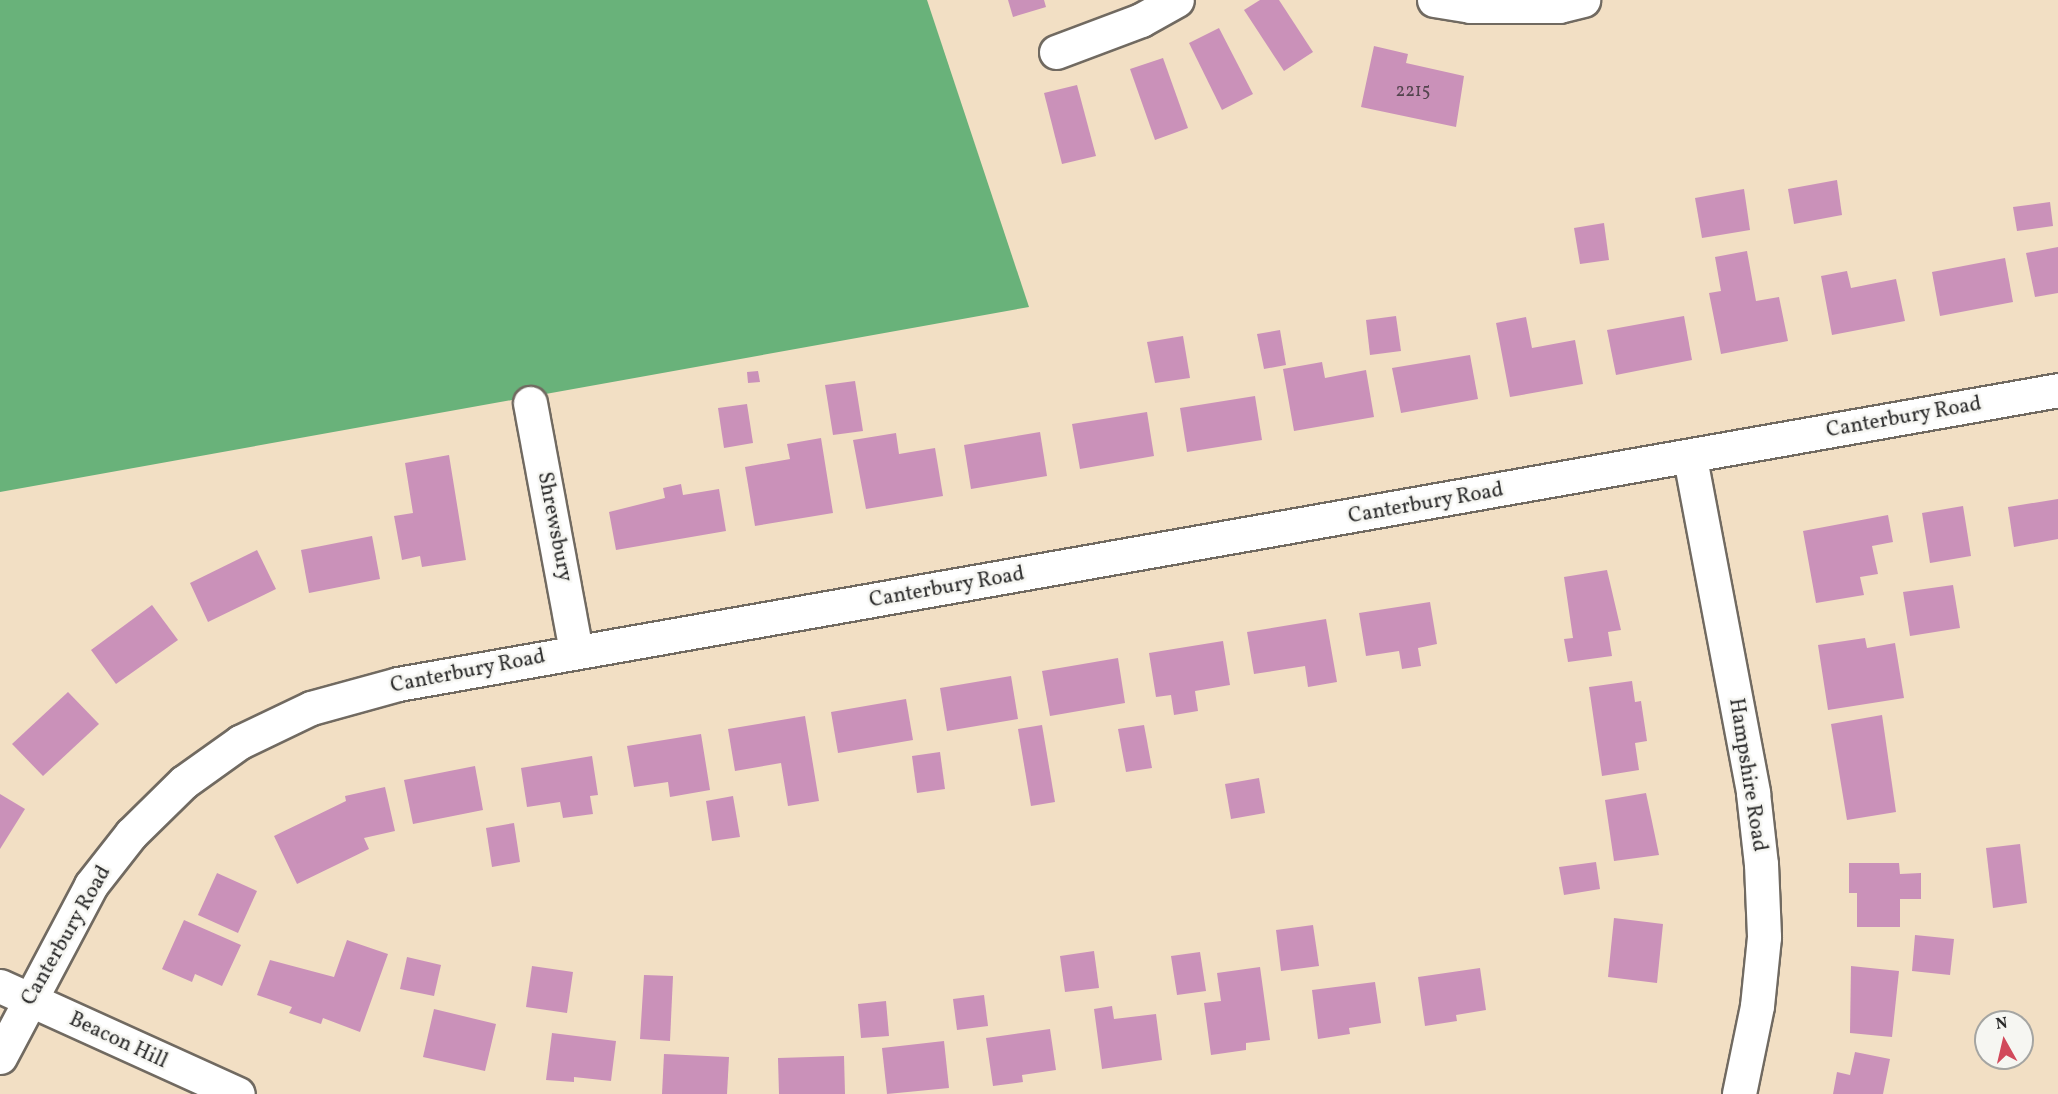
<!DOCTYPE html>
<html>
<head>
<meta charset="utf-8">
<style>
  body { margin:0 }
  #map { position:relative; width:2058px; height:1094px; overflow:hidden; background:#f2dfc4; font-family:Vollkorn,serif }
  div>[style] { position:absolute }
  [style*='--x'] { left:calc(var(--x)*1px); top:calc(var(--y)*1px); width:calc(var(--w)*1px); rotate:calc(var(--a)*1deg) }
  .forest>* { inset:0; background:#69b27a }
  .building>* { inset:0; background:#ca91b9 }
  .roads { filter:drop-shadow(2px 0 #716a61) drop-shadow(-2px 0 #716a61) drop-shadow(0 2px #716a61) drop-shadow(0 -2px #716a61) }
  .street>* { height:33px; margin:-16.5px; padding:0 16.5px; transform-origin:16.5px; border-radius:16.5px; background:#fff }
  span { translate:-50% -50%; white-space:nowrap; text-align:center; line-height:1.15; -webkit-text-stroke:5px #f6f6f2; paint-order:stroke }
  .number-label { font-size:18px; color:#53444e }
  .number-label span { -webkit-text-stroke-width:0 }
  .street-label { font-size:21px; color:#2b2b2b }
  .north { position:absolute; left:1974px; top:1010px; width:60px; height:60px; box-sizing:border-box; background:#f6f6f2; border:2px solid #a5a5a2; border-radius:50%; rotate:352deg; font-size:16px; font-weight:700; line-height:24px; text-align:center; color:#2b2b2b }
  .north::after { content:''; display:block; margin:auto; width:21px; height:27px; background:#d1495b; clip-path:polygon(50% 0,100% 100%,50% 72%,0 100%) }
</style>
</head>
<body>
<div id="map">
  <div class="forest">
    <i style="clip-path:polygon(0 0,927px 0,1029px 307px,0 492px)"></i>
  </div>
  <div class="building">
    <i style="clip-path:polygon(1008px 0,1044px 0,1046px 7px,1013px 17px)"></i>
    <i style="clip-path:polygon(1260px 0,1279px 0,1313px 52px,1284px 71px,1244px 10px)"></i>
    <i style="clip-path:polygon(1219px 28px,1253px 94px,1222px 110px,1189px 43px)"></i>
    <i style="clip-path:polygon(1374px 46px,1408px 54px,1406px 63px,1464px 76px,1456px 127px,1361px 107px)"></i>
    <i style="clip-path:polygon(1163px 58px,1188px 128px,1155px 140px,1130px 69px)"></i>
    <i style="clip-path:polygon(1077px 85px,1096px 156px,1062px 164px,1044px 93px)"></i>
    <i style="clip-path:polygon(1837px 180px,1842px 215px,1794px 224px,1788px 189px)"></i>
    <i style="clip-path:polygon(1744px 189px,1750px 230px,1702px 238px,1695px 198px)"></i>
    <i style="clip-path:polygon(2050px 202px,2053px 226px,2017px 231px,2013px 207px)"></i>
    <i style="clip-path:polygon(1604px 223px,1609px 260px,1580px 264px,1574px 228px)"></i>
    <i style="clip-path:polygon(2058px 247px,2058px 293px,2035px 297px,2026px 253px)"></i>
    <i style="clip-path:polygon(1747px 251px,1756px 301px,1779px 297px,1788px 341px,1721px 354px,1709px 293px,1721px 291px,1715px 257px)"></i>
    <i style="clip-path:polygon(2005px 258px,2013px 302px,1940px 316px,1932px 272px)"></i>
    <i style="clip-path:polygon(1847px 271px,1851px 288px,1896px 279px,1905px 321px,1832px 335px,1821px 276px)"></i>
    <i style="clip-path:polygon(1396px 316px,1401px 351px,1370px 355px,1366px 320px)"></i>
    <i style="clip-path:polygon(1684px 316px,1692px 360px,1616px 375px,1607px 330px)"></i>
    <i style="clip-path:polygon(1526px 317px,1532px 348px,1575px 340px,1583px 384px,1510px 397px,1496px 323px)"></i>
    <i style="clip-path:polygon(1280px 330px,1286px 365px,1264px 369px,1257px 334px)"></i>
    <i style="clip-path:polygon(1183px 336px,1190px 378px,1155px 383px,1147px 342px)"></i>
    <i style="clip-path:polygon(1470px 355px,1478px 399px,1401px 413px,1392px 368px)"></i>
    <i style="clip-path:polygon(1322px 362px,1325px 378px,1366px 370px,1374px 417px,1294px 431px,1283px 369px)"></i>
    <i style="clip-path:polygon(758px 371px,760px 382px,748px 383px,747px 372px)"></i>
    <i style="clip-path:polygon(855px 381px,863px 431px,833px 435px,825px 385px)"></i>
    <i style="clip-path:polygon(1255px 396px,1262px 440px,1187px 452px,1180px 408px)"></i>
    <i style="clip-path:polygon(747px 404px,753px 443px,724px 448px,718px 408px)"></i>
    <i style="clip-path:polygon(1147px 412px,1154px 456px,1080px 469px,1072px 424px)"></i>
    <i style="clip-path:polygon(1040px 432px,1047px 476px,971px 489px,964px 445px)"></i>
    <i style="clip-path:polygon(896px 433px,899px 454px,935px 448px,943px 496px,866px 509px,853px 440px)"></i>
    <i style="clip-path:polygon(821px 438px,833px 513px,755px 526px,745px 467px,790px 459px,787px 444px)"></i>
    <i style="clip-path:polygon(449px 455px,466px 560px,422px 567px,420px 556px,402px 560px,394px 516px,413px 513px,405px 463px)"></i>
    <i style="clip-path:polygon(681px 484px,683px 495px,719px 489px,726px 531px,616px 550px,609px 512px,665px 498px,663px 488px)"></i>
    <i style="clip-path:polygon(2058px 499px,2058px 539px,2014px 547px,2008px 507px)"></i>
    <i style="clip-path:polygon(1963px 506px,1971px 556px,1930px 563px,1922px 513px)"></i>
    <i style="clip-path:polygon(1888px 515px,1893px 542px,1872px 546px,1878px 574px,1860px 577px,1864px 595px,1816px 603px,1803px 531px)"></i>
    <i style="clip-path:polygon(372px 536px,380px 579px,309px 593px,301px 550px)"></i>
    <i style="clip-path:polygon(257px 550px,276px 589px,208px 622px,190px 583px)"></i>
    <i style="clip-path:polygon(1607px 570px,1621px 630px,1608px 632px,1612px 656px,1568px 662px,1564px 639px,1573px 638px,1564px 577px)"></i>
    <i style="clip-path:polygon(1953px 585px,1960px 628px,1910px 636px,1903px 592px)"></i>
    <i style="clip-path:polygon(1430px 602px,1437px 644px,1418px 648px,1421px 666px,1402px 669px,1399px 651px,1366px 656px,1359px 613px)"></i>
    <i style="clip-path:polygon(152px 605px,178px 640px,116px 684px,91px 650px)"></i>
    <i style="clip-path:polygon(1326px 619px,1337px 682px,1308px 687px,1305px 666px,1254px 674px,1247px 632px)"></i>
    <i style="clip-path:polygon(1865px 638px,1867px 648px,1895px 643px,1904px 698px,1828px 710px,1818px 645px)"></i>
    <i style="clip-path:polygon(1223px 641px,1230px 685px,1195px 691px,1198px 711px,1174px 715px,1171px 695px,1156px 697px,1149px 653px)"></i>
    <i style="clip-path:polygon(1118px 658px,1125px 703px,1050px 716px,1042px 671px)"></i>
    <i style="clip-path:polygon(1011px 676px,1018px 719px,947px 731px,940px 688px)"></i>
    <i style="clip-path:polygon(1632px 681px,1635px 702px,1641px 701px,1647px 741px,1635px 743px,1639px 770px,1602px 776px,1589px 687px)"></i>
    <i style="clip-path:polygon(68px 692px,99px 724px,43px 776px,12px 744px)"></i>
    <i style="clip-path:polygon(906px 699px,913px 740px,838px 753px,831px 712px)"></i>
    <i style="clip-path:polygon(1882px 715px,1896px 812px,1847px 820px,1831px 724px)"></i>
    <i style="clip-path:polygon(805px 716px,819px 801px,788px 806px,781px 763px,735px 771px,728px 729px)"></i>
    <i style="clip-path:polygon(1042px 725px,1055px 802px,1031px 806px,1018px 729px)"></i>
    <i style="clip-path:polygon(1144px 725px,1152px 768px,1126px 772px,1118px 729px)"></i>
    <i style="clip-path:polygon(701px 734px,710px 790px,670px 797px,668px 782px,634px 787px,627px 746px)"></i>
    <i style="clip-path:polygon(940px 752px,945px 789px,917px 793px,912px 756px)"></i>
    <i style="clip-path:polygon(592px 756px,598px 795px,590px 796px,593px 814px,563px 818px,560px 802px,527px 807px,521px 768px)"></i>
    <i style="clip-path:polygon(475px 766px,483px 810px,413px 824px,404px 780px)"></i>
    <i style="clip-path:polygon(1259px 778px,1265px 813px,1231px 819px,1225px 784px)"></i>
    <i style="clip-path:polygon(385px 787px,395px 831px,364px 838px,369px 849px,297px 884px,274px 836px,346px 801px,345px 796px)"></i>
    <i style="clip-path:polygon(1646px 793px,1659px 855px,1614px 861px,1605px 800px)"></i>
    <i style="clip-path:polygon(0 794px,25px 809px,0 849px)"></i>
    <i style="clip-path:polygon(733px 796px,740px 837px,712px 841px,706px 801px)"></i>
    <i style="clip-path:polygon(514px 823px,520px 862px,492px 867px,486px 828px)"></i>
    <i style="clip-path:polygon(2020px 844px,2027px 903px,1993px 908px,1986px 848px)"></i>
    <i style="clip-path:polygon(1596px 862px,1600px 889px,1564px 895px,1559px 867px)"></i>
    <i style="clip-path:polygon(1849px 863px,1899px 863px,1900px 874px,1921px 873px,1921px 899px,1900px 899px,1900px 927px,1857px 927px,1857px 893px,1849px 893px)"></i>
    <i style="clip-path:polygon(217px 873px,257px 891px,238px 933px,198px 915px)"></i>
    <i style="clip-path:polygon(1614px 918px,1663px 924px,1657px 983px,1608px 977px)"></i>
    <i style="clip-path:polygon(184px 920px,241px 945px,222px 986px,195px 974px,192px 982px,162px 969px)"></i>
    <i style="clip-path:polygon(1313px 925px,1319px 966px,1281px 971px,1276px 930px)"></i>
    <i style="clip-path:polygon(1915px 935px,1954px 939px,1950px 975px,1912px 971px)"></i>
    <i style="clip-path:polygon(347px 940px,388px 954px,360px 1032px,323px 1018px,321px 1024px,289px 1013px,292px 1007px,257px 995px,270px 960px,334px 977px)"></i>
    <i style="clip-path:polygon(1094px 951px,1099px 988px,1065px 992px,1060px 956px)"></i>
    <i style="clip-path:polygon(1200px 952px,1206px 991px,1177px 995px,1171px 956px)"></i>
    <i style="clip-path:polygon(407px 957px,441px 965px,434px 996px,400px 989px)"></i>
    <i style="clip-path:polygon(532px 966px,573px 972px,567px 1013px,526px 1007px)"></i>
    <i style="clip-path:polygon(1851px 966px,1899px 971px,1892px 1037px,1850px 1033px)"></i>
    <i style="clip-path:polygon(1260px 967px,1270px 1040px,1246px 1043px,1246px 1050px,1211px 1055px,1204px 1003px,1221px 1001px,1217px 973px)"></i>
    <i style="clip-path:polygon(1480px 968px,1486px 1010px,1456px 1015px,1457px 1021px,1425px 1026px,1418px 977px)"></i>
    <i style="clip-path:polygon(644px 975px,673px 976px,670px 1041px,640px 1039px)"></i>
    <i style="clip-path:polygon(1375px 982px,1381px 1023px,1349px 1028px,1350px 1034px,1318px 1039px,1312px 990px)"></i>
    <i style="clip-path:polygon(984px 995px,988px 1026px,957px 1030px,953px 999px)"></i>
    <i style="clip-path:polygon(886px 1001px,889px 1036px,861px 1038px,858px 1004px)"></i>
    <i style="clip-path:polygon(1112px 1006px,1114px 1019px,1156px 1014px,1162px 1060px,1102px 1069px,1094px 1009px)"></i>
    <i style="clip-path:polygon(434px 1009px,496px 1024px,485px 1071px,423px 1057px)"></i>
    <i style="clip-path:polygon(1050px 1029px,1056px 1070px,1022px 1075px,1023px 1082px,993px 1086px,986px 1038px)"></i>
    <i style="clip-path:polygon(552px 1033px,616px 1041px,611px 1081px,574px 1077px,574px 1082px,546px 1080px)"></i>
    <i style="clip-path:polygon(944px 1041px,949px 1088px,887px 1094px,882px 1048px)"></i>
    <i style="clip-path:polygon(1855px 1052px,1890px 1059px,1883px 1094px,1833px 1094px,1837px 1072px,1850px 1075px)"></i>
    <i style="clip-path:polygon(664px 1054px,729px 1057px,727px 1094px,662px 1094px)"></i>
    <i style="clip-path:polygon(844px 1056px,845px 1094px,779px 1094px,778px 1058px)"></i>
  </div>
  <div class="roads">
    <div class="street">
      <i style="--x:1434;--y:0;--w:36;--a:9"></i>
      <i style="--x:1470;--y:6;--w:89;--a:0"></i>
      <i style="--x:1559;--y:6;--w:25;--a:-14"></i>
      <i style="--x:1056;--y:52;--w:91;--a:-20.6"></i>
      <i style="--x:1141;--y:20;--w:41;--a:-29.1"></i>
      <i style="--x:530;--y:403;--w:253;--a:79.5"></i>
      <i style="--x:1690;--y:458;--w:341;--a:79.3"></i>
      <i style="--x:1753;--y:793;--w:71;--a:83.6"></i>
      <i style="--x:1761;--y:864;--w:73;--a:87.6"></i>
      <i style="--x:1764;--y:937;--w:69;--a:95.8"></i>
      <i style="--x:1757;--y:1006;--w:90;--a:101.6"></i>
      <i style="--x:0;--y:986;--w:261;--a:24.4"></i>
      <i style="--x:0;--y:1057;--w:195;--a:-62.1"></i>
      <i style="--x:91;--y:885;--w:65;--a:-51.9"></i>
      <i style="--x:131;--y:834;--w:74;--a:-44.5"></i>
      <i style="--x:184;--y:782;--w:69;--a:-35.5"></i>
      <i style="--x:240;--y:742;--w:79;--a:-25.6"></i>
      <i style="--x:311;--y:708;--w:90;--a:-15.4"></i>
      <i style="--x:398;--y:684;--w:1686;--a:-10.04"></i>
    </div>
  </div>
  <div class="number-label">
    <span style="left:1413px;top:92px">2215</span>
  </div>
  <div class="street-label">
    <span style="left:1904px;top:418px;rotate:-10deg">Canterbury Road</span>
    <span style="left:1426px;top:504px;rotate:-10deg">Canterbury Road</span>
    <span style="left:554px;top:527px;rotate:79deg">Shrewsbury</span>
    <span style="left:947px;top:588px;rotate:-10deg">Canterbury Road</span>
    <span style="left:468px;top:672px;rotate:-11deg">Canterbury Road</span>
    <span style="left:1747px;top:775px;rotate:81deg">Hampshire Road</span>
    <span style="left:67px;top:936px;rotate:-60deg">Canterbury Road</span>
    <span style="left:118px;top:1041px;rotate:25deg">Beacon Hill</span>
  </div>
  <div class="north">N</div>
</div>
</body>
</html>
